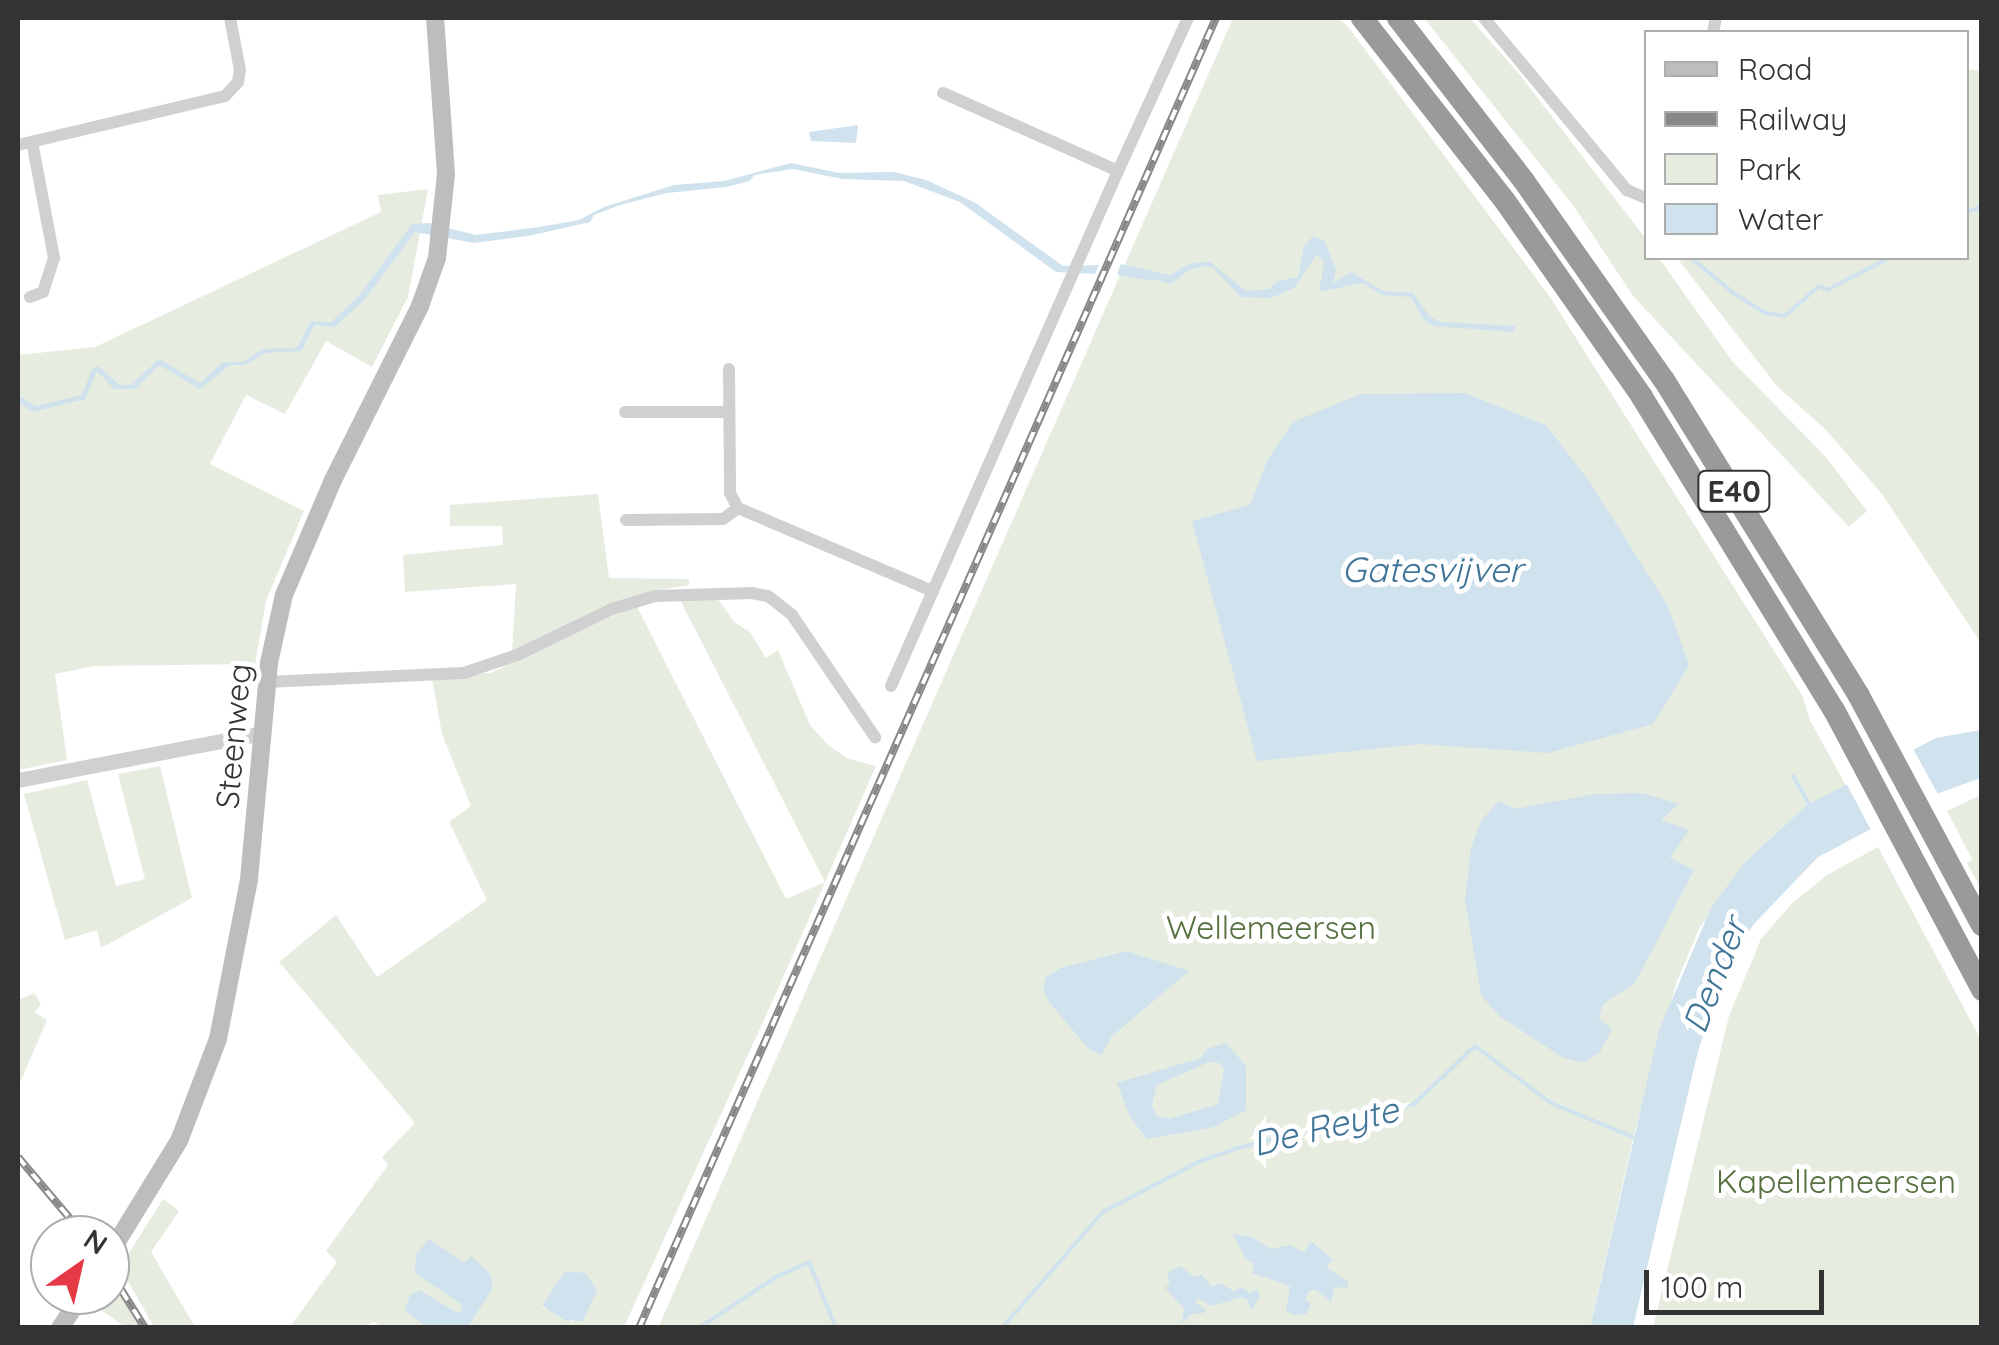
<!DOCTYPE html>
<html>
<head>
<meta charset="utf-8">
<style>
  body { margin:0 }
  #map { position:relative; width:1999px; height:1345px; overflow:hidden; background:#fff; font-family:Quicksand,sans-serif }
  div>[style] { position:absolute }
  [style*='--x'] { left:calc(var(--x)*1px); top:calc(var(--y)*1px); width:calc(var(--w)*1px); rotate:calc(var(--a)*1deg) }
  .green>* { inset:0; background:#e6ecdf }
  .water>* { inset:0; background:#cfe2ee }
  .pier>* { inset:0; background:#fff }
  .stream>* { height:4px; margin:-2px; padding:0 2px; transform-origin:2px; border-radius:2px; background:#cfe2ee }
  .minor>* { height:12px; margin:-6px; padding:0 6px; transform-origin:6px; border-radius:6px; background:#d0d0d0 }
  .tertiary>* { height:15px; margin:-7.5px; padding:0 7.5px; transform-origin:7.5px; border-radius:7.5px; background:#d0d0d0 }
  .secondary>* { height:18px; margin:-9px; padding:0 9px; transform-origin:9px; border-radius:9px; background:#bdbdbd }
  .motorway>* { height:22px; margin:-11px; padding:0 11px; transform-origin:11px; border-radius:11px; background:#9a9a9a }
  .rail>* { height:8px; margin-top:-4px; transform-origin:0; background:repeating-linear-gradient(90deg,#fff 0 11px,#888 0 22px); box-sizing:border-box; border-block:2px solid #888 }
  span { translate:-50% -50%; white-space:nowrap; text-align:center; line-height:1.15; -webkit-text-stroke:10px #fff; paint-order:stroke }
  .shield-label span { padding:2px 8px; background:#fff; border:2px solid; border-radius:8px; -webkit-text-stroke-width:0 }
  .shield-label { font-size:30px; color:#333; font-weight:700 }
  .street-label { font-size:32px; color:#333 }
  .park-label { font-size:32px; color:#56703f }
  .water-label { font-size:35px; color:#3f7597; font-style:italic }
  .frame { position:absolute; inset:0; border:20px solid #333; pointer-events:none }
  .legend { position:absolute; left:1644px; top:30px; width:325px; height:230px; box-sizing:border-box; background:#fff; border:2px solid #adadad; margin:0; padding:12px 18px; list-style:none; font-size:30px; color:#333 }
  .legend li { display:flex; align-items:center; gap:20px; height:50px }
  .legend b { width:50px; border:2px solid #adadad }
  .north { position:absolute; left:30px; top:1215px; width:100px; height:100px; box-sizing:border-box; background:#fff; border:2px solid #adadad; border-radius:50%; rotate:34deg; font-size:28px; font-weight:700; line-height:40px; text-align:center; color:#333 }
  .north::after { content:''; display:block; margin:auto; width:35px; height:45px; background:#e63946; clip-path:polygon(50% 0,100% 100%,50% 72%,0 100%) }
  .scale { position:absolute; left:1644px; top:1270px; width:180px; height:45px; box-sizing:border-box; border:5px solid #333; border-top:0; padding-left:12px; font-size:30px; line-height:35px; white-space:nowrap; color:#333; -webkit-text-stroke:8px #fff; paint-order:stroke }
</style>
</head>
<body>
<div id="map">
  <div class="green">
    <i style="clip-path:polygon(1233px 18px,1339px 18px,1349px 28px,1550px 297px,1802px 695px,1810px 720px,1846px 786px,1807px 805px,1745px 862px,1699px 929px,1677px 981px,1636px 1126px,1590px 1327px,658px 1328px)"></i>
    <i style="clip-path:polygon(1424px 18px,1470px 18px,1520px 75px,1646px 239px,1646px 258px,1659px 258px,1732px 361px,1825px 456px,1867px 511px,1849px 527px,1633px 296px,1575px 208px)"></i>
    <i style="clip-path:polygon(1967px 69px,1982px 71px,1981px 643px,1882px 494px,1825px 429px,1777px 386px,1677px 258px,1966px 258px)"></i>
    <i style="clip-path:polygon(428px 189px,408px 297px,372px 367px,326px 341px,285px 414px,246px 395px,210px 464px,304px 511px,266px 601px,255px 664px,94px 666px,55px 674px,67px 760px,18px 770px,18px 355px,95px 347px,381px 212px,378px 195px)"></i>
    <i style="clip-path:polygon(598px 494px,609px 578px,689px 579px,689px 585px,652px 591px,512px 653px,516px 584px,405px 592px,403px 555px,503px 545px,502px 526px,450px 526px,450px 505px)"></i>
    <i style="clip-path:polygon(evenodd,679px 598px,718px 599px,734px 622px,750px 632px,766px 658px,778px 650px,810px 725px,828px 745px,849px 759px,876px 766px,778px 989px,624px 1327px,383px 1328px,374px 1322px,359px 1327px,290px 1327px,337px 1262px,326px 1251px,388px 1165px,382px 1157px,415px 1123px,279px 962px,336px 915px,377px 977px,487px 900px,449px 822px,471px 806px,442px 734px,432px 679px,490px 673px,636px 605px,786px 899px,825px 882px,679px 598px,565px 1271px,574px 1322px,542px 1307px,565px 1271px)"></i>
    <i style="clip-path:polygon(160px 766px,192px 898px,101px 948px,97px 930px,65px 940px,24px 794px,87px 780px,116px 886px,145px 879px,118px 774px)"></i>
    <i style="clip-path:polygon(1981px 795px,1981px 889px,1967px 863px,1972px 859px,1947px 811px)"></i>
    <i style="clip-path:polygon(1878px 847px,1981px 1040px,1981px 1327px,1653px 1328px,1729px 1016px,1761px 939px,1792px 903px,1827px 875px)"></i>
    <i style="clip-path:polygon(34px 993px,41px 1004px,35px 1012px,47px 1020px,18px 1087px,18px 1000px)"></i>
    <i style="clip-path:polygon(163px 1199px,179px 1211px,151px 1252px,195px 1327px,154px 1327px,120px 1267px)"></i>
    <i style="clip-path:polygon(110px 1286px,116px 1289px,140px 1327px,125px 1327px,94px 1305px,101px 1295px,110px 1295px)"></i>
  </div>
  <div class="water">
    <i style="clip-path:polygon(858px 125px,856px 143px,811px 141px,809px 132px)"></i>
    <i style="clip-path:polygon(791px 163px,839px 173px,894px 172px,926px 180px,974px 202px,1063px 266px,1099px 265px,1095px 274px,1056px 272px,960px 202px,904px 181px,843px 179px,793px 169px,754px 175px,750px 181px,726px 187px,667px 193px,620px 205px,594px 215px,590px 222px,528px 236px,474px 243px,415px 232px,365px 299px,335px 327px,315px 325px,301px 351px,265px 353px,245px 365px,230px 365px,200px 389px,159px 365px,136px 389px,114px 389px,97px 371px,85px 399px,33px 412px,18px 402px,18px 396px,37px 406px,82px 395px,92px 369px,98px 366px,120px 385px,131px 385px,159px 359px,200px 383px,223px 362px,243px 362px,263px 349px,297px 348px,311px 321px,331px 322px,357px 298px,412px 224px,428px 223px,476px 235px,539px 227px,579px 220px,604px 207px,674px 185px,724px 181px)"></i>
    <i style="clip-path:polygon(1313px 236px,1325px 241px,1336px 270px,1333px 283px,1351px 272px,1383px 291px,1413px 293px,1430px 317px,1441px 322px,1516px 326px,1513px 332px,1433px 326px,1423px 319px,1411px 297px,1382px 295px,1363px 283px,1319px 292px,1324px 263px,1317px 254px,1294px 288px,1271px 298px,1241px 297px,1213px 268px,1205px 266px,1189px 270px,1171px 284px,1133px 273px,1117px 274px,1121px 264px,1170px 275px,1190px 263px,1210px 262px,1246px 291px,1269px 289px,1278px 281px,1298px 277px,1304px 246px)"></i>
    <i style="clip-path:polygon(1464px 393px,1546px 425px,1589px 481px,1668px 606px,1689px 665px,1653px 724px,1548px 753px,1420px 744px,1257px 761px,1192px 521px,1250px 505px,1267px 461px,1293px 422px,1361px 394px)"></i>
    <i style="clip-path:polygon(1981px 730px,1981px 778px,1939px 793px,1818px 857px,1753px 925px,1723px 978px,1698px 1051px,1633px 1327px,1590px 1328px,1659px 1030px,1711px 908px,1745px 862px,1807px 805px,1936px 738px)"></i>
    <i style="clip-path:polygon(1642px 793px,1679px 804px,1661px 820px,1689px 830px,1670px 858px,1694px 870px,1635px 983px,1603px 1004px,1599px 1019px,1612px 1029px,1600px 1052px,1583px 1063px,1562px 1057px,1499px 1016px,1481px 995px,1465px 900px,1471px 848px,1481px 821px,1499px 801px,1515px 809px,1595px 794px)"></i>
    <i style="clip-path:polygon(1126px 951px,1189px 971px,1112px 1036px,1101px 1055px,1088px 1048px,1049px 1002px,1043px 989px,1046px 977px,1061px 968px)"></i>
    <i style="clip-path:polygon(evenodd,1226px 1043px,1246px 1066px,1246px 1110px,1214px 1127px,1147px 1139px,1130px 1117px,1117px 1083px,1201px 1058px,1207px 1049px,1226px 1043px,1209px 1062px,1220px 1063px,1224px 1070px,1218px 1104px,1169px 1119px,1156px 1116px,1152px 1105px,1157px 1085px,1209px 1062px)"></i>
    <i style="clip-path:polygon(1233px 1234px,1252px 1237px,1271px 1249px,1290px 1245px,1304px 1252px,1311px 1241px,1333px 1260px,1326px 1267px,1348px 1282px,1348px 1288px,1334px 1287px,1331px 1302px,1316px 1290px,1308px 1291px,1306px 1300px,1311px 1304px,1306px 1314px,1294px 1315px,1286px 1311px,1290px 1286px,1252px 1273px,1254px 1264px,1245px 1258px)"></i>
    <i style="clip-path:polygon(429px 1239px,464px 1263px,471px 1256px,491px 1275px,492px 1289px,468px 1327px,426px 1327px,405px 1310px,410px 1295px,419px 1290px,456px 1312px,463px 1311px,461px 1304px,415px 1273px,416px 1254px)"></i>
    <i style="clip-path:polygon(1180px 1266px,1194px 1277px,1201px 1274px,1212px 1287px,1219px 1283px,1234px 1291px,1241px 1287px,1250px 1293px,1257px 1289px,1260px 1296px,1251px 1310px,1247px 1299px,1241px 1297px,1212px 1306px,1198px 1298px,1195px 1303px,1206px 1309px,1204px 1313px,1191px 1314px,1182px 1323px,1184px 1308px,1165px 1288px,1170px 1283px,1167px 1273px)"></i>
    <i style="clip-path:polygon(565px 1271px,585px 1273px,597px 1290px,583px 1321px,565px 1320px,542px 1306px)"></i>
  </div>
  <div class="pier">
    <i style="clip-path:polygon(1911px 745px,1940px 798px,1873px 834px,1845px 781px)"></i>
  </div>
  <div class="stream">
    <i style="--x:1966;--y:212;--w:17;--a:-17"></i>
    <i style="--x:1691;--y:258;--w:57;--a:39.3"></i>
    <i style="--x:1735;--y:294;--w:36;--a:32"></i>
    <i style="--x:1766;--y:313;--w:19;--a:9"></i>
    <i style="--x:1785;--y:316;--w:45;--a:-41.4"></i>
    <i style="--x:1819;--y:286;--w:9;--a:27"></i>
    <i style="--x:1827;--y:290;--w:70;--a:-27.3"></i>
    <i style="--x:1120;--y:274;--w:34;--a:7"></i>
    <i style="--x:1793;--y:776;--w:32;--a:60"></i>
    <i style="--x:699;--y:1328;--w:92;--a:-33.5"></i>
    <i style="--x:776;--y:1277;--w:36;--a:-24"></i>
    <i style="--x:809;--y:1262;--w:71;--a:67.8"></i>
    <i style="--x:1002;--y:1328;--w:154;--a:-49"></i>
    <i style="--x:1103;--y:1212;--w:110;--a:-27.7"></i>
    <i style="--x:1200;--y:1161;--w:36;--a:-19"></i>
    <i style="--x:1234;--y:1149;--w:186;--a:-14"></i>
    <i style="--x:1414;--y:1104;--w:84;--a:-43.6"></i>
    <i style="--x:1475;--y:1046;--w:95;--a:36.9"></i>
    <i style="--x:1551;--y:1103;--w:91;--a:22.6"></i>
  </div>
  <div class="minor">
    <i style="--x:1484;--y:18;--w:224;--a:50.3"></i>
    <i style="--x:1627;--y:190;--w:21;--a:23"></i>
    <i style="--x:1713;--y:32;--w:14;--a:-78"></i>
    <i style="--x:943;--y:93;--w:192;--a:24"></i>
    <i style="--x:1118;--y:171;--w:168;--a:-65.4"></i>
    <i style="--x:18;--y:145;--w:213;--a:-13.3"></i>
    <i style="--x:225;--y:96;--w:19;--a:-47"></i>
    <i style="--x:238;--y:82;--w:12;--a:-81"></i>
    <i style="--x:240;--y:70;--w:53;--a:-100.9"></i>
    <i style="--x:30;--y:297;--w:14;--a:-21"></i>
    <i style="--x:43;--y:292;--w:36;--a:-72"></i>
    <i style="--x:54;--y:258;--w:118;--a:-100.7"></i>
    <i style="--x:729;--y:369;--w:124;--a:89.5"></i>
    <i style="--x:730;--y:493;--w:17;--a:62"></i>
    <i style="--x:738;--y:508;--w:212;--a:23.1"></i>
    <i style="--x:625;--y:412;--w:104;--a:0"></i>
    <i style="--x:626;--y:520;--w:97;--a:-0.6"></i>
    <i style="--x:723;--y:519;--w:19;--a:-36"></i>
    <i style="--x:267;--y:682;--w:197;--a:-2.6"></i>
    <i style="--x:464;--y:673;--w:56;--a:-18.8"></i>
    <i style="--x:517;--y:655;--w:106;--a:-25.8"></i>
    <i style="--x:612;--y:609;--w:45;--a:-16.8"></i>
    <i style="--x:655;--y:596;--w:97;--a:-1.8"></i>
    <i style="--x:752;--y:593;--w:16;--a:11"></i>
    <i style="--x:768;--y:596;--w:31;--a:38"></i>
    <i style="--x:792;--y:615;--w:148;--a:55.8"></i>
    <i style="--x:891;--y:686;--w:563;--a:-66.21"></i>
  </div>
  <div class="tertiary">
    <i style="--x:18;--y:780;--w:249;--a:-10.9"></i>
  </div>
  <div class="secondary">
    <i style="--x:110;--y:1253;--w:132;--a:-58.4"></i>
    <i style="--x:179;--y:1141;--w:109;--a:-69.1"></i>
    <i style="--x:218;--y:1039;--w:163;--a:-79"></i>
    <i style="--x:249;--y:879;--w:217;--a:-84.7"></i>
    <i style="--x:269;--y:663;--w:70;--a:-77.6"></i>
    <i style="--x:284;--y:595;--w:125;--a:-66.9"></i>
    <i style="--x:333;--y:480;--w:195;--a:-63.4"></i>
    <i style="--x:420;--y:306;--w:51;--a:-70.5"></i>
    <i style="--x:437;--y:258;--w:84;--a:-83.9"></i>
    <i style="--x:446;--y:174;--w:156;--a:-94"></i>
    <i style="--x:60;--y:1328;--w:40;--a:-56"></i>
  </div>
  <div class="motorway">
    <i style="--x:1362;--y:18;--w:232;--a:52"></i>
    <i style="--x:1505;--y:201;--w:239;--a:55"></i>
    <i style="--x:1642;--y:397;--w:367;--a:58.5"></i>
    <i style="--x:1834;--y:710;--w:317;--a:62.1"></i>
    <i style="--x:1398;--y:18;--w:206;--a:52.3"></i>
    <i style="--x:1524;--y:181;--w:243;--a:54.9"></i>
    <i style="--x:1664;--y:380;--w:371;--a:58.3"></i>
    <i style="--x:1859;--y:696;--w:260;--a:61.8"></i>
  </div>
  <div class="rail">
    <i style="--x:18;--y:1157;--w:102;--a:49.8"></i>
    <i style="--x:110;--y:1272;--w:66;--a:58"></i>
    <i style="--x:639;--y:1328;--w:1431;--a:-66.23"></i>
  </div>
  <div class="shield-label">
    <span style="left:1734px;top:491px">E40</span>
  </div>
  <div class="street-label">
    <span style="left:233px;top:736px;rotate:-85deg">Steenweg</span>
  </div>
  <div class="park-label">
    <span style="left:1271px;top:927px">Wellemeersen</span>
    <span style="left:1836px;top:1181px">Kapellemeersen</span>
  </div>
  <div class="water-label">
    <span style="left:1432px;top:569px">Gatesvijver</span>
    <span style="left:1714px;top:975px;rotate:-69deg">Dender</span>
    <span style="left:1325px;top:1126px;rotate:-14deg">De Reyte</span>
  </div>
  <div class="frame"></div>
  <ul class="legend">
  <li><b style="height:12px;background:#bdbdbd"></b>Road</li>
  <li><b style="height:12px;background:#888"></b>Railway</li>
  <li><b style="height:28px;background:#e6ecdf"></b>Park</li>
  <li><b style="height:28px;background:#cfe2ee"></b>Water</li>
  </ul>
  <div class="north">N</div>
  <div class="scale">100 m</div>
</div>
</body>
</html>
